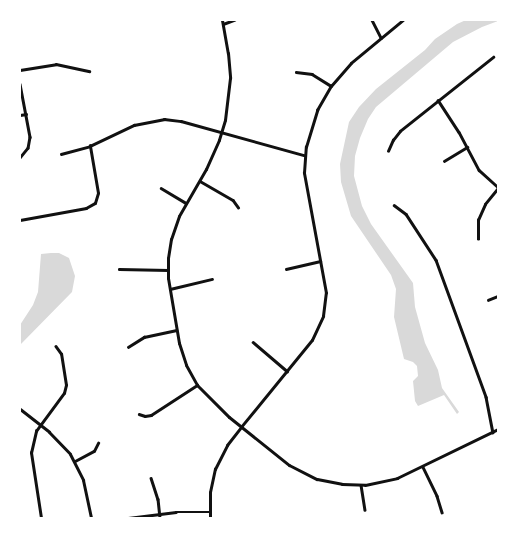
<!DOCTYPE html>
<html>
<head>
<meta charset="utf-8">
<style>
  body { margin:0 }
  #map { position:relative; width:518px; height:538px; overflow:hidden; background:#fff; font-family:Commissioner,sans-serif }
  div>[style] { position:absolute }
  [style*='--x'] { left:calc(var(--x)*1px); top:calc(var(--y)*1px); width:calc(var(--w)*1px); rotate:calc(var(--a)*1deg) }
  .water>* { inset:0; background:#d9d9d9 }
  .minor>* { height:2.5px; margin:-1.25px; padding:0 1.25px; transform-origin:1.25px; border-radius:1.25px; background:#111 }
  .tertiary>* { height:3px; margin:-1.5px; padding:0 1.5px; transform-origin:1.5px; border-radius:1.5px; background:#111 }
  span { translate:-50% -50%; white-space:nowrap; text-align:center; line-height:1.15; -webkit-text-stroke:3px #fff; paint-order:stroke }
  .frame { position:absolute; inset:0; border:21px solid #fff; pointer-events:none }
</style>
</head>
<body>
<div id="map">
  <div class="water">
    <i style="clip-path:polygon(466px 20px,498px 21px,482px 27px,453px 42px,376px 107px,368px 119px,360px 138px,355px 156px,354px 176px,362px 206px,371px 224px,413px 283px,415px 307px,425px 343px,438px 370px,442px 388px,459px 412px,457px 414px,444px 395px,418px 406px,415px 401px,413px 381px,418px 376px,417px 366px,413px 362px,404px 359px,394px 317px,396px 289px,391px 275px,351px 216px,341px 182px,340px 164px,349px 122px,359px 107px,376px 89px,425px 50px,435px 39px,457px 24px)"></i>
    <i style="clip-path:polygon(51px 253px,59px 253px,69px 258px,75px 276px,72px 292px,20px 345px,20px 325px,33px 305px,38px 292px,41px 254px)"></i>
  </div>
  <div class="minor">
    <i style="--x:372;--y:20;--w:20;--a:63"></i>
    <i style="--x:223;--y:24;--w:12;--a:-20"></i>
    <i style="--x:20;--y:70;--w:36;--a:-9"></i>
    <i style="--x:56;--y:64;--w:34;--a:12"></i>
    <i style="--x:296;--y:72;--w:16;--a:7"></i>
    <i style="--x:312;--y:74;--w:22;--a:32"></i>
    <i style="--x:20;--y:84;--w:54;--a:79.3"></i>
    <i style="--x:30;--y:137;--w:11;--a:100"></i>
    <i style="--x:28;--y:148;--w:13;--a:129"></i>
    <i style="--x:438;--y:100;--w:38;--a:57"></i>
    <i style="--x:459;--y:132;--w:43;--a:62.2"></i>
    <i style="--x:479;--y:170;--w:25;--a:42"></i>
    <i style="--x:20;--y:115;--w:6;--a:-9"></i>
    <i style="--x:388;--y:151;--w:12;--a:-66"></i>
    <i style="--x:393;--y:140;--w:11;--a:-52"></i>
    <i style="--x:400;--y:131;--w:119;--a:-38.5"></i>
    <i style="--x:61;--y:154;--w:30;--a:-15"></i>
    <i style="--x:90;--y:146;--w:49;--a:-25.5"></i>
    <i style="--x:134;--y:125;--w:31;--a:-11"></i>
    <i style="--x:164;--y:119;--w:17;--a:7"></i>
    <i style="--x:181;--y:121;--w:128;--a:15.5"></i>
    <i style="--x:444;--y:161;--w:27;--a:-31"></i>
    <i style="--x:200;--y:181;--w:38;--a:30"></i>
    <i style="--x:233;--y:200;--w:9;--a:54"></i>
    <i style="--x:161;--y:188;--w:29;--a:31"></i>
    <i style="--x:394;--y:205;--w:15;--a:37"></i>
    <i style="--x:406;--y:214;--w:55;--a:56.9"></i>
    <i style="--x:436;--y:260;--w:146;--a:69.9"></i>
    <i style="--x:486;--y:397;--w:36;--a:79"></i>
    <i style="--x:20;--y:220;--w:67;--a:-10.3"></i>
    <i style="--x:86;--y:208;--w:10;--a:-29"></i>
    <i style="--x:95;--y:203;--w:10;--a:-73"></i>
    <i style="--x:98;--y:193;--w:48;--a:-99.7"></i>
    <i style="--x:478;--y:239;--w:19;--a:-90"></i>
    <i style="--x:478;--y:220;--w:17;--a:-66"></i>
    <i style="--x:485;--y:204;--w:21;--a:-51"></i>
    <i style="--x:119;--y:269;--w:49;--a:1.2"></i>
    <i style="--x:286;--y:269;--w:35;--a:-13"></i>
    <i style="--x:170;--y:289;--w:43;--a:-13.4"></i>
    <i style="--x:488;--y:300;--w:11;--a:-22"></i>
    <i style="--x:253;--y:342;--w:45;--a:40.5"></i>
    <i style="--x:128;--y:347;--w:19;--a:-32"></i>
    <i style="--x:144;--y:337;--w:33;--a:-12"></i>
    <i style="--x:139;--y:414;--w:6;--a:18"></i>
    <i style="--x:145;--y:416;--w:6;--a:-9"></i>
    <i style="--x:151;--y:415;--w:55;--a:-33.1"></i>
    <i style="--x:241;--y:427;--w:112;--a:-50.8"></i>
    <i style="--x:312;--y:340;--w:26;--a:-65"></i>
    <i style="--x:323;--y:316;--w:23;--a:-83"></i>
    <i style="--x:326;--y:293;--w:122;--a:-100.4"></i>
    <i style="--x:304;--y:173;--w:26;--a:-86"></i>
    <i style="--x:306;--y:147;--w:39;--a:-73"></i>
    <i style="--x:317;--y:110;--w:28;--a:-60"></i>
    <i style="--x:331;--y:86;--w:30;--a:-49"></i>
    <i style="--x:351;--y:63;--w:67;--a:-39.6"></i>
    <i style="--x:75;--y:461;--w:21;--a:-28"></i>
    <i style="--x:94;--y:451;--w:9;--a:-63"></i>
    <i style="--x:423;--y:467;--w:32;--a:64"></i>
    <i style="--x:437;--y:496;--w:17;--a:73"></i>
    <i style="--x:151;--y:478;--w:22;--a:72"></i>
    <i style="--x:158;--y:499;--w:19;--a:84"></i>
    <i style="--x:361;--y:485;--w:25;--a:81"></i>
    <i style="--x:41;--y:518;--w:66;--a:-98.7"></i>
    <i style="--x:31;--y:453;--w:23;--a:-77"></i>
    <i style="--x:36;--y:431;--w:47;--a:-53.6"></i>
    <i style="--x:64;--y:393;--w:8;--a:-76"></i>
    <i style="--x:66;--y:385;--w:31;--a:-99"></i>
    <i style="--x:61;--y:354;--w:9;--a:-126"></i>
    <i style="--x:128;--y:518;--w:48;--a:-7.1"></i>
    <i style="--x:176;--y:512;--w:34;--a:0"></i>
  </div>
  <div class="tertiary">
    <i style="--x:222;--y:20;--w:34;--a:80"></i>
    <i style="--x:228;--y:53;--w:25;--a:85"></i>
    <i style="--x:230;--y:78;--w:42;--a:96.8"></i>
    <i style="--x:225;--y:120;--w:21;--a:107"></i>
    <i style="--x:219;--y:140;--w:32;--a:114"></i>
    <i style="--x:206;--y:169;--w:54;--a:119.9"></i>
    <i style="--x:179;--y:216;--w:24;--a:109"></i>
    <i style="--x:171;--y:239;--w:19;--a:99"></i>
    <i style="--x:168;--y:258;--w:20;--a:90"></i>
    <i style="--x:168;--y:278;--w:66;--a:80.4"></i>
    <i style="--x:179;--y:343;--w:23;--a:72"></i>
    <i style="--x:186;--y:365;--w:23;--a:61"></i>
    <i style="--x:197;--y:385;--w:45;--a:45"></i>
    <i style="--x:229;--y:417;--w:77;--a:38.7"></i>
    <i style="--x:289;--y:465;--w:31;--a:27"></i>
    <i style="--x:317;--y:479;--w:25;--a:11"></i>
    <i style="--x:342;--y:484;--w:23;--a:2"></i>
    <i style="--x:365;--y:485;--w:33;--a:-12"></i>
    <i style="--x:397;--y:478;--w:112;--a:-25.9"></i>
    <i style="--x:20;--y:409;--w:37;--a:38"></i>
    <i style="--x:49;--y:432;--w:30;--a:46"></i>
    <i style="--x:70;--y:454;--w:29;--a:63"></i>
    <i style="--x:83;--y:480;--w:39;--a:78"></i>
    <i style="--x:210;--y:518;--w:26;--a:-90"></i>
    <i style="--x:210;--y:492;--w:24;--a:-78"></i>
    <i style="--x:215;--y:469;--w:27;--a:-63"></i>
    <i style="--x:227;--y:445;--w:23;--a:-52"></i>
  </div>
  <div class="frame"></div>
</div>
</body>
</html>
